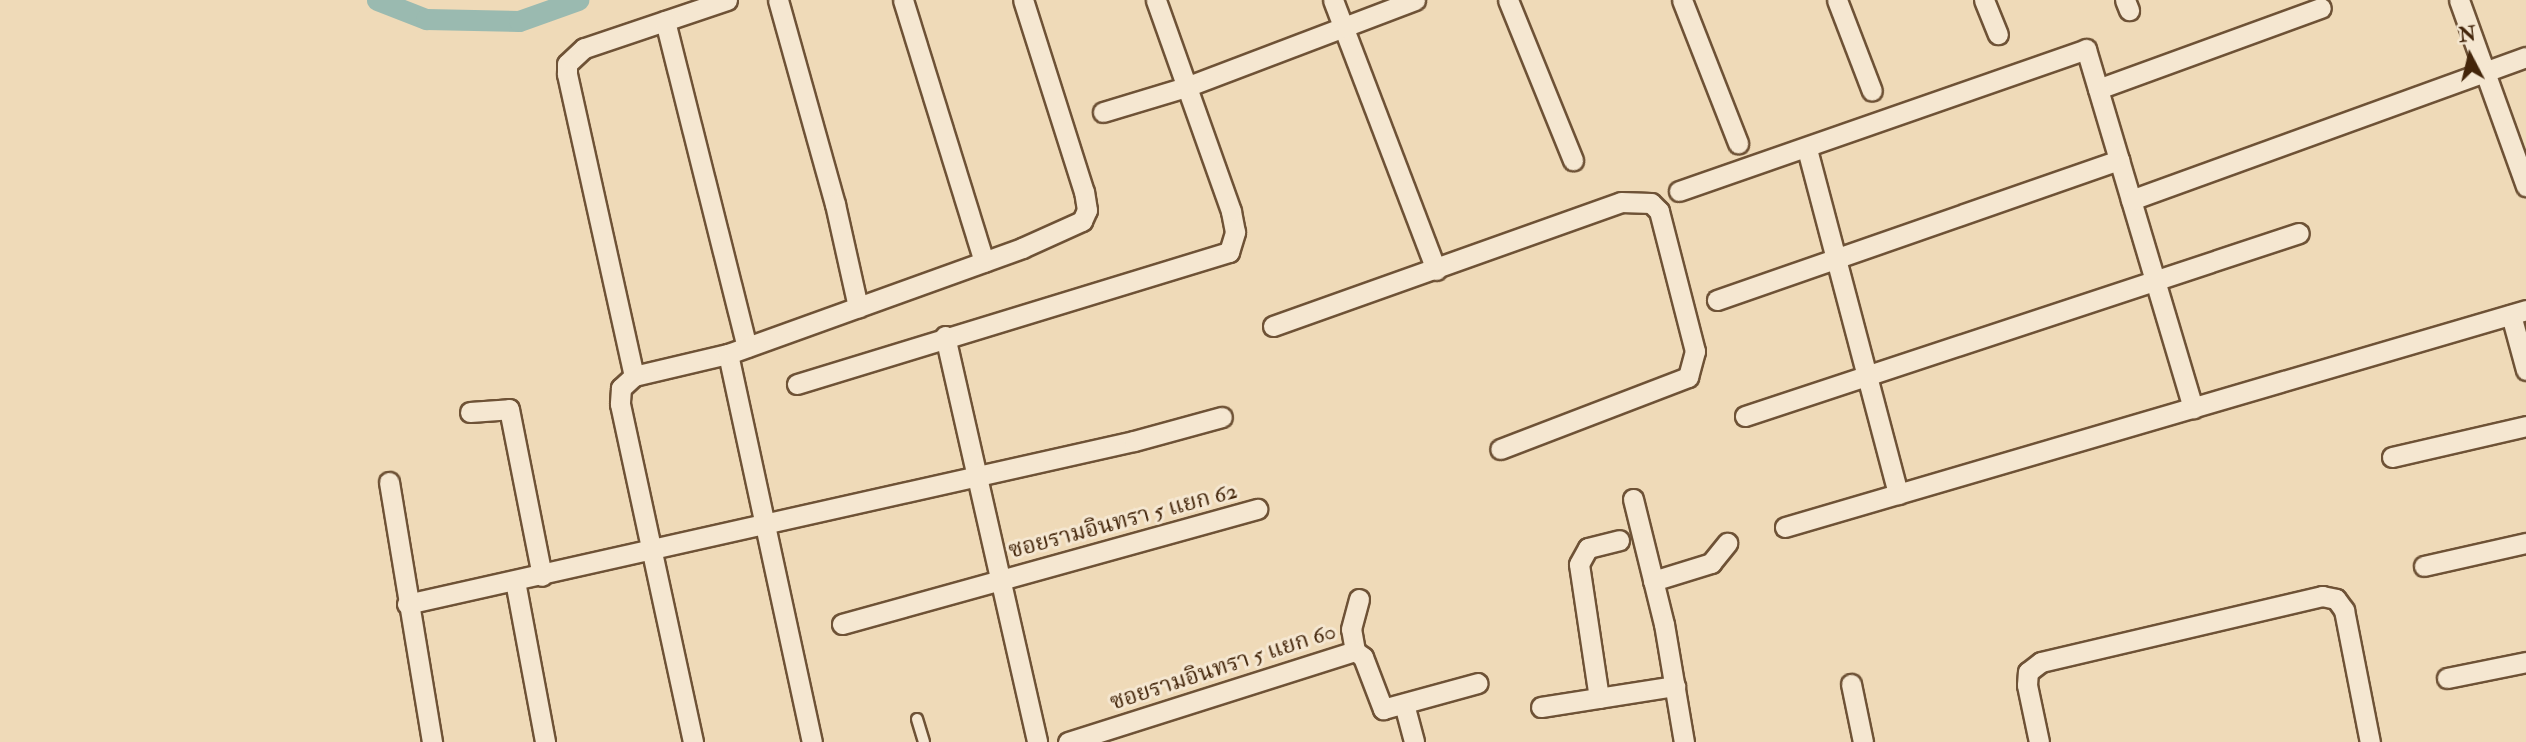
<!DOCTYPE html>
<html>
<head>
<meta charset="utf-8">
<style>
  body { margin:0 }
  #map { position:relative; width:2526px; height:742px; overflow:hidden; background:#efdab8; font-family:"IM FELL Double Pica","Noto Serif Thai",serif }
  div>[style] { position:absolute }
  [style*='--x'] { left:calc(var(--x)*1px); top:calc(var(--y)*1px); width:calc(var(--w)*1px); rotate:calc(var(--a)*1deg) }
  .canal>* { height:21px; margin:-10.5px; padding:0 10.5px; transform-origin:10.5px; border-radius:10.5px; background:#9abab0 }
  .roads { filter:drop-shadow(2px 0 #6e5236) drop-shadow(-2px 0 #6e5236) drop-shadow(0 2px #6e5236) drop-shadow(0 -2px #6e5236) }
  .service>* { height:10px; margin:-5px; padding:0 5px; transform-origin:5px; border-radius:5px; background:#f5e7d1 }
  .minor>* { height:19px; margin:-9.5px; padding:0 9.5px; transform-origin:9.5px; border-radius:9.5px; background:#f5e7d1 }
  span { translate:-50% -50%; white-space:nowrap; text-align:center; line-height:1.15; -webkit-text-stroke:6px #f5e7d1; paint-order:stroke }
  .street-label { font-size:23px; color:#43250a }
  .north { position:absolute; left:2435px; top:21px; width:70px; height:70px; -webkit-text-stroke:5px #f5e7d1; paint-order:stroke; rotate:353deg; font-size:19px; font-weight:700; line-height:28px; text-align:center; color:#43250a }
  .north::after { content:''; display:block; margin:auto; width:24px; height:32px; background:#43250a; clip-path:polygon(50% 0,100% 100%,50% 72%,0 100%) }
</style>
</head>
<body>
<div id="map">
  <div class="canal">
    <i style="--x:377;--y:0;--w:53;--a:21.2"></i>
    <i style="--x:426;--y:19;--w:93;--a:1.2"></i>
    <i style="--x:519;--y:21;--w:63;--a:-19.6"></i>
  </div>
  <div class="roads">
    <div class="service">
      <i style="--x:917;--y:719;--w:24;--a:73"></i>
    </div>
    <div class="minor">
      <i style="--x:727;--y:0;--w:151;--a:161.4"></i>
      <i style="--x:584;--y:48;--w:23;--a:137"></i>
      <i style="--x:567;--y:64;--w:10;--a:90"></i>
      <i style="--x:567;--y:74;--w:309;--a:77.5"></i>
      <i style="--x:634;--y:376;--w:97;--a:-13.2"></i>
      <i style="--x:728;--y:354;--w:397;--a:77.8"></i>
      <i style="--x:778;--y:0;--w:212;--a:74.4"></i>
      <i style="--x:835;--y:204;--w:106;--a:77.4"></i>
      <i style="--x:903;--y:0;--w:274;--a:72.8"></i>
      <i style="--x:1333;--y:0;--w:289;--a:69.1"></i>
      <i style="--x:1508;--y:0;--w:173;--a:67.9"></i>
      <i style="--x:1682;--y:0;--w:154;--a:68.6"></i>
      <i style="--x:1837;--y:0;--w:97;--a:69"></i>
      <i style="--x:1984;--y:0;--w:37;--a:68"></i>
      <i style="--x:2125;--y:0;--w:11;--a:68"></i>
      <i style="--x:2459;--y:0;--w:198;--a:70.2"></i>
      <i style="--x:665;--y:21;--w:336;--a:75.9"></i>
      <i style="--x:2098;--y:89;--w:237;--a:-20"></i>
      <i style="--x:1103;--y:112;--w:87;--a:-16.8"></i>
      <i style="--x:1186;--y:87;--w:245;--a:-20.8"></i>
      <i style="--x:1807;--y:149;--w:357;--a:75.2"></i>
      <i style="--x:1679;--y:191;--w:431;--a:-19.2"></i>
      <i style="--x:2086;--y:49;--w:375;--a:73.4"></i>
      <i style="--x:2131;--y:200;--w:420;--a:-19.9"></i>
      <i style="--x:1717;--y:300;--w:426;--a:-19.2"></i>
      <i style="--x:2511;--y:315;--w:57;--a:74.7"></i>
      <i style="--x:1273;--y:326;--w:369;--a:-19.6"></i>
      <i style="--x:1621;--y:202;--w:30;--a:2"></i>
      <i style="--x:1651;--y:203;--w:11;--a:45"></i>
      <i style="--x:1659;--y:211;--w:145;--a:75.6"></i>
      <i style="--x:1695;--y:351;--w:27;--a:105"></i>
      <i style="--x:1688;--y:377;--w:201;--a:159"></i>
      <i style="--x:945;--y:336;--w:416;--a:77.2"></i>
      <i style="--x:728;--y:354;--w:313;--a:-19.8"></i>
      <i style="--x:1022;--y:248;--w:66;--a:-24.2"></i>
      <i style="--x:1082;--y:221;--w:12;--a:-66"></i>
      <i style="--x:1087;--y:210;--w:18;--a:-99"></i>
      <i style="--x:1084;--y:192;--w:201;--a:-107.6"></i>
      <i style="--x:634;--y:376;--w:18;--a:137"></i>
      <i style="--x:621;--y:388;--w:16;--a:94"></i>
      <i style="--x:620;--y:404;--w:346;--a:77.8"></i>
      <i style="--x:797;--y:384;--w:452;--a:-17"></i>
      <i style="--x:1229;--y:252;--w:21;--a:-73"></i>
      <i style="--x:1235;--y:232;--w:21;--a:-101"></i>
      <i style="--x:1231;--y:211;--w:224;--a:-109.6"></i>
      <i style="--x:470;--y:412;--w:39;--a:-4"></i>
      <i style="--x:509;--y:409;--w:170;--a:78.8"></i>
      <i style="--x:1745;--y:416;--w:583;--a:-18.28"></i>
      <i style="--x:2392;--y:457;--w:138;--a:-13"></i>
      <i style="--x:389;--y:482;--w:264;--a:80.6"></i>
      <i style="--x:1633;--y:499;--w:129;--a:76.1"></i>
      <i style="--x:1664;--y:624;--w:120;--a:80.4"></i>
      <i style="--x:1785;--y:527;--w:772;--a:-16.32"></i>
      <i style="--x:2424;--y:566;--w:105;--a:-12.7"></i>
      <i style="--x:515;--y:581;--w:164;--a:79.4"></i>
      <i style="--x:1653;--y:581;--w:61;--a:-17.2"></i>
      <i style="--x:1711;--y:563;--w:26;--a:-51"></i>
      <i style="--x:407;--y:604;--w:745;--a:-12.64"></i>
      <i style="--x:1134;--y:441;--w:91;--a:-15.3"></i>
      <i style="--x:842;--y:624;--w:431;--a:-15.5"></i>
      <i style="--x:1355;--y:651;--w:22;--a:-100"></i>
      <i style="--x:1351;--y:629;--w:31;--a:-75"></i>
      <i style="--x:2447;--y:678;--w:81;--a:-11.4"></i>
      <i style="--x:1851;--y:684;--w:59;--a:78.3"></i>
      <i style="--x:1599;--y:698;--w:135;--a:-98.5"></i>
      <i style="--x:1579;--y:564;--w:18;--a:-61"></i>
      <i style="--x:1588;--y:548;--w:32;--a:-14"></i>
      <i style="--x:1404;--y:704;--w:39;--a:75"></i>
      <i style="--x:1541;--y:707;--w:136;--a:-8.9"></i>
      <i style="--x:1068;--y:742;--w:301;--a:-17.6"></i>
      <i style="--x:1355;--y:651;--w:10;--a:37"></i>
      <i style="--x:1363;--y:657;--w:56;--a:69"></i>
      <i style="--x:1383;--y:709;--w:98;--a:-15.3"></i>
      <i style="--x:2039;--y:742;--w:58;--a:-101.9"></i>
      <i style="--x:2027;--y:685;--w:13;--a:-86"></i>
      <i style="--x:2028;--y:672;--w:16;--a:-38"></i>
      <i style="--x:2041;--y:662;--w:289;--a:-13.2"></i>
      <i style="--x:2322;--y:596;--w:14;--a:12"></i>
      <i style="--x:2336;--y:599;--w:14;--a:54"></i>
      <i style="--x:2344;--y:610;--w:135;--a:78.9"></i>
    </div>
  </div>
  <div class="street-label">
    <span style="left:1123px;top:521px;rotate:-15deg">ซอยรามอินทรา 5 แยก 62</span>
    <span style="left:1223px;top:667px;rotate:-18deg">ซอยรามอินทรา 5 แยก 60</span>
  </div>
  <div class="north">N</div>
</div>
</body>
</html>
